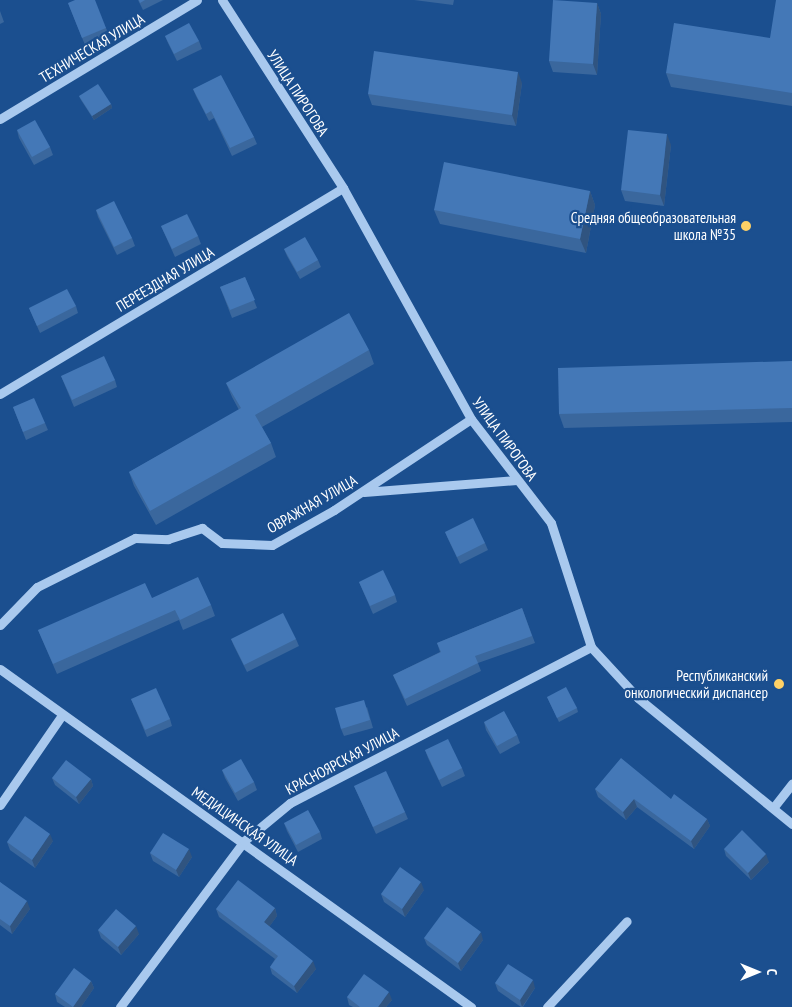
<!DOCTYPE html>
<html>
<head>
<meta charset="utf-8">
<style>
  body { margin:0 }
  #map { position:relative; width:792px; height:1007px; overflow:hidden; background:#1b4f8f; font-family:"PT Sans Narrow",sans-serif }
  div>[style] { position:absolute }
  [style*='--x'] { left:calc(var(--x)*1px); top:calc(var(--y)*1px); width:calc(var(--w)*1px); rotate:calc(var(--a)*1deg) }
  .minor>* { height:9px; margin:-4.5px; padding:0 4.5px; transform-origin:4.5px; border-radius:4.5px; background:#a9c9ee }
  .wall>* { inset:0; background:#3a679d }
  .shaded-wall>* { inset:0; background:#305480 }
  .building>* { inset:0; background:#4478b7 }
  .dots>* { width:14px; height:14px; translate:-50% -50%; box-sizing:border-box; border:2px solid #1b4f8f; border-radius:50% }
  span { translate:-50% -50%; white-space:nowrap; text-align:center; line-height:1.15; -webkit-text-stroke:4.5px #1b4f8f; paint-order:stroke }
  .street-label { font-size:15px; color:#fff }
  .poi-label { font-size:15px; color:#fff }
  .right { translate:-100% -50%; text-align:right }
  .north { position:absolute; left:732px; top:947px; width:50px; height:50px; -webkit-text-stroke:4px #1b4f8f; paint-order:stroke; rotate:90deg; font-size:14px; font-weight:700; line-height:20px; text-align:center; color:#fff }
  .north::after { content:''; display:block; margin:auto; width:18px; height:22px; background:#fff; clip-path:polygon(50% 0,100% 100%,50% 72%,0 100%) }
</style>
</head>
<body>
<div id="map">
  <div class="minor">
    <i style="--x:222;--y:0;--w:224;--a:57.2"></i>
    <i style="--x:343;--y:188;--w:264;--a:61"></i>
    <i style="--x:471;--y:419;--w:131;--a:52.4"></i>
    <i style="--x:551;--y:523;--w:130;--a:72.1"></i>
    <i style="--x:591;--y:647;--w:69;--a:47.3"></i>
    <i style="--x:638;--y:698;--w:199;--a:39.3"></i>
    <i style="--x:0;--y:119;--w:230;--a:-31.1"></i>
    <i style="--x:0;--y:394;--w:400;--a:-31"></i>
    <i style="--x:364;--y:492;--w:153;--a:-4.5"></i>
    <i style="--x:0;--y:625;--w:53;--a:-45.8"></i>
    <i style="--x:37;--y:587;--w:110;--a:-26.6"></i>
    <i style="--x:135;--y:538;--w:33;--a:2"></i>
    <i style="--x:168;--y:539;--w:36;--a:-18"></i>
    <i style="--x:202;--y:528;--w:25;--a:37"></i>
    <i style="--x:222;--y:543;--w:50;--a:2.3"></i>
    <i style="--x:272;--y:545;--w:71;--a:-29.4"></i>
    <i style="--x:334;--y:510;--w:164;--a:-33.6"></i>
    <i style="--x:0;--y:669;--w:580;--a:35.66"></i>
    <i style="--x:0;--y:805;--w:109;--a:-55.4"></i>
    <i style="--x:773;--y:808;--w:31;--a:-52"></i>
    <i style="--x:120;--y:1007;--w:207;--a:-53.2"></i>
    <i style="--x:244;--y:841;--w:60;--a:-39.6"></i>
    <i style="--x:290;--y:803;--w:339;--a:-27.4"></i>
    <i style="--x:547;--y:1007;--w:117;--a:-47.1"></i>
  </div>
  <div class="wall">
    <i style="clip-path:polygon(138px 0,163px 0,143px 10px)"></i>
    <i style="clip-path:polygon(414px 0,454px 0,453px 5px)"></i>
    <i style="clip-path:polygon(792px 0,792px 106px,671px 87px,666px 73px,770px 38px)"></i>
    <i style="clip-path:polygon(68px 3px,106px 28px,109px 35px,85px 45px)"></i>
    <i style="clip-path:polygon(597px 3px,601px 14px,597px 75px,553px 72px,549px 61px)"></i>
    <i style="clip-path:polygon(0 11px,4px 22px,0 24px)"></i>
    <i style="clip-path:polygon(165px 36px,199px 41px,202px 49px,177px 61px,168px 43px)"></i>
    <i style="clip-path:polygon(522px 83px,516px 126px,372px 105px,368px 94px)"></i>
    <i style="clip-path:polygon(193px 89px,254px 137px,257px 144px,232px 156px,214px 118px,209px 121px,196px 96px)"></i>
    <i style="clip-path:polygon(79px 96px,111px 104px,112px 108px,94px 120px,81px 100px)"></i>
    <i style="clip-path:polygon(17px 130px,50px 147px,53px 155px,34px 165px,19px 138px)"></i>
    <i style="clip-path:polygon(671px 145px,664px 206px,625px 201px,621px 190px)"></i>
    <i style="clip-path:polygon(590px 191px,595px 205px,586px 253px,440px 224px,434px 210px)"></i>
    <i style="clip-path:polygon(96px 210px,132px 238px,135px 246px,117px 255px,98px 217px)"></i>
    <i style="clip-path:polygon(161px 226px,198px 236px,201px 244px,175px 257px)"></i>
    <i style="clip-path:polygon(284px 249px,318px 260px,321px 267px,300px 279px,287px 256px)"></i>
    <i style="clip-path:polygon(245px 277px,257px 308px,232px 318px,220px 287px)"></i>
    <i style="clip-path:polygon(76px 306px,78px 313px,40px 333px,29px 308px)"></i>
    <i style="clip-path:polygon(369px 350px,374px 364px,262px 427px,271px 443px,276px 457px,156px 525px,134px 486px,129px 472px,239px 410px,232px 397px,226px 383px)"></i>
    <i style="clip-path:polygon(792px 361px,792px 422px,564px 428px,559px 414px)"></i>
    <i style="clip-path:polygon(61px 376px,115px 380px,117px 387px,74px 407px)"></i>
    <i style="clip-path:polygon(13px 407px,45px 423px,48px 430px,26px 440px)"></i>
    <i style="clip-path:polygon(445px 532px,485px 543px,488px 550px,460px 564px,448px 539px)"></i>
    <i style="clip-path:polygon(359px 582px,395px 595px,397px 602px,373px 614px)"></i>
    <i style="clip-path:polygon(152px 598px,211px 605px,215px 616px,183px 630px,179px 620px,57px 674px,38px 630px)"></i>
    <i style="clip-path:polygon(522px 608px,535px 643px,478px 663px,481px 671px,407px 706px,393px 675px,440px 652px,437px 643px)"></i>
    <i style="clip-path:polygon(231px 639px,296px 639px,299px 646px,247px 672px,234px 646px)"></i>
    <i style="clip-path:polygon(547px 697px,577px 708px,578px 712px,559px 722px)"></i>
    <i style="clip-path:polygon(131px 699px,170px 719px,172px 726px,147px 737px)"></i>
    <i style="clip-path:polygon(367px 707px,373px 728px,344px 736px,341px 729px)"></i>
    <i style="clip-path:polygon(484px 722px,517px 735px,520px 743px,500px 754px,486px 730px)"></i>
    <i style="clip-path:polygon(425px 750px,462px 768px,465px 776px,442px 787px,428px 758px)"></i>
    <i style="clip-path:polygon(222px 770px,254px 782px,257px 790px,238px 801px,225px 778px)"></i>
    <i style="clip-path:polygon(52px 778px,91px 779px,93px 786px,79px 804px,55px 785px)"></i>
    <i style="clip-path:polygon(354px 786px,405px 812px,408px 819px,376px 834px)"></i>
    <i style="clip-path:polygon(595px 789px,671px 799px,707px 819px,710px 826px,694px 849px,637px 807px,626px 820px,598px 797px)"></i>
    <i style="clip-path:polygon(284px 823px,320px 832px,322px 839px,298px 852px,287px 831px)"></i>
    <i style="clip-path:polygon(53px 841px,35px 868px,10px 850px,7px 842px)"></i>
    <i style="clip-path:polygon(724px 849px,769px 862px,751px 880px,726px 856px)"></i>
    <i style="clip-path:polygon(150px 853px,192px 857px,179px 877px,153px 861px)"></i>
    <i style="clip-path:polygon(0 882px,30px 909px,12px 934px,0 925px)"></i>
    <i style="clip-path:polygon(424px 890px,405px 917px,384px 902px,381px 894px)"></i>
    <i style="clip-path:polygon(275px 908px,277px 916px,269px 927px,316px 969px,297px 993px,272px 974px,270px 967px,275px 959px,219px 917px,216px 909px)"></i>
    <i style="clip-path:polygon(98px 930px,139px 934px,121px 955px,101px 938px)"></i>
    <i style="clip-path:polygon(424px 938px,483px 940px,461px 971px,427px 945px)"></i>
    <i style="clip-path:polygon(91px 981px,94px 988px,81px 1007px,65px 1007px,57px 1002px,55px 994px)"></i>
    <i style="clip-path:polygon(495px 983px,535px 988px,523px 1007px,521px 1007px,498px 991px)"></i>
    <i style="clip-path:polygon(347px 997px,392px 1000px,386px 1007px,353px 1007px,349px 1005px)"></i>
  </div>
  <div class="shaded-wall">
    <i style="clip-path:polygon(597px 3px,601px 14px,597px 75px,593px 64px)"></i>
    <i style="clip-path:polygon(518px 72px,522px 83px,516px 126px,512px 115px)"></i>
    <i style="clip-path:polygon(111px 104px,112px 108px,94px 120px,92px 116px)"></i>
    <i style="clip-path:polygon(667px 134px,671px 145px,664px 206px,660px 195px)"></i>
    <i style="clip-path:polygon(590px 191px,595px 205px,586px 253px,580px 239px)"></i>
    <i style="clip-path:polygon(91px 779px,93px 786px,79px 804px,76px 797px)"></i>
    <i style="clip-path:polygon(634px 799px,637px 807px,626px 820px,623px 812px)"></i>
    <i style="clip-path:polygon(707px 819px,710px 826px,694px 849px,691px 841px)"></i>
    <i style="clip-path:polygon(50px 834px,53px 841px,35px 868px,32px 860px)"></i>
    <i style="clip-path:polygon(189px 849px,192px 857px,179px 877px,176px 870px)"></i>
    <i style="clip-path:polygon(766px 854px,769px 862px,751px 880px,748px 873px)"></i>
    <i style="clip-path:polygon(421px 882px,424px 890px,405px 917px,402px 909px)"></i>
    <i style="clip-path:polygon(27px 901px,30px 909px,12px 934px,10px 926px)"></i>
    <i style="clip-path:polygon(275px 908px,277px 916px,267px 930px,264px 922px)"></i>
    <i style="clip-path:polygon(136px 926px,139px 934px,121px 955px,118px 947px)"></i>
    <i style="clip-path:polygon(481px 932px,483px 940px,461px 971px,458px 963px)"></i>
    <i style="clip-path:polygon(313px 961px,316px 969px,297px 993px,294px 986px)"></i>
    <i style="clip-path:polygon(533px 980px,535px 988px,522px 1007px,520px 1000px)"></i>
    <i style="clip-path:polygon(91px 981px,94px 988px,81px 1007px,73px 1007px)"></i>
    <i style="clip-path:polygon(389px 992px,392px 1000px,386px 1007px,378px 1007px)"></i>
  </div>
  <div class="building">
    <i style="clip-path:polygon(75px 0,95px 0,106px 28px,82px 38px,68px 3px)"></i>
    <i style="clip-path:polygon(139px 0,145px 0,140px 3px)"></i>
    <i style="clip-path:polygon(553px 0,597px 3px,593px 64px,549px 61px)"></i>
    <i style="clip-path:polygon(776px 0,792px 0,792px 93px,666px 73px,674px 23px,770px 38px)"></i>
    <i style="clip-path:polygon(189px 23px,199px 41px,174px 54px,165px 36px)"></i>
    <i style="clip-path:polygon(374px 51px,518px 72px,512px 115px,368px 94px)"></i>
    <i style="clip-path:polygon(221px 75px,254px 137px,230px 148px,211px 111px,206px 114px,193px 89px)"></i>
    <i style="clip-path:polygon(98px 84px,111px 104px,92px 116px,79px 96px)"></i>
    <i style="clip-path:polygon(35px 120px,50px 147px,32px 157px,17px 130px)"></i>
    <i style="clip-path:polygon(628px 130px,667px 134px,660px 195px,621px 190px)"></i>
    <i style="clip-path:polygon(444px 162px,590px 191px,580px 239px,434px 210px)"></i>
    <i style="clip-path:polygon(114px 201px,132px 238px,114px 247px,96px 210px)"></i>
    <i style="clip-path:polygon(187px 214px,198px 236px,172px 249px,161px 226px)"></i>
    <i style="clip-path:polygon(305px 237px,318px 260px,297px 272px,284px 249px)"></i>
    <i style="clip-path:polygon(245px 277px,255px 300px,230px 310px,220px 287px)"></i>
    <i style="clip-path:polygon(67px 289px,76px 306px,37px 326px,29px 308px)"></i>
    <i style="clip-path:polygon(349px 313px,369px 350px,255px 415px,271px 443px,150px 511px,129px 472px,241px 408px,226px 383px)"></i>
    <i style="clip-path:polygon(104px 356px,115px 380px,72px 400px,61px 376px)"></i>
    <i style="clip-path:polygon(792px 361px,792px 408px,559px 414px,558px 368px)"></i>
    <i style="clip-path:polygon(34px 398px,45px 423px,23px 432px,13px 407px)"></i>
    <i style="clip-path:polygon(473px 518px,485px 543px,457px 557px,445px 532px)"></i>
    <i style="clip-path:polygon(383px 570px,395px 595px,370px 606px,359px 582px)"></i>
    <i style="clip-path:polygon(198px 577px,211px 605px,180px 620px,175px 610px,53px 664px,38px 630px,145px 583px,152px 598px)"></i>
    <i style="clip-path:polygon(522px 608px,532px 636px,475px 656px,478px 663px,405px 699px,393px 675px,441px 652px,437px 643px)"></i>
    <i style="clip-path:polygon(283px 613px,296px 639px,244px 665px,231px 639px)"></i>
    <i style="clip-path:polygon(566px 687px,577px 708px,557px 718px,547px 697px)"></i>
    <i style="clip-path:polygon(156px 688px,170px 719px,145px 730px,131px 699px)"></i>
    <i style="clip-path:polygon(364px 700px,370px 720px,341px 729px,335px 708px)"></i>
    <i style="clip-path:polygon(504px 711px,517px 735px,497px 746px,484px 722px)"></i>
    <i style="clip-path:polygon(448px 739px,462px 768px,439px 780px,425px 750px)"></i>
    <i style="clip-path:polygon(621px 758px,671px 799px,674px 794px,707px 819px,691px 841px,634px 799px,623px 812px,595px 789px)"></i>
    <i style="clip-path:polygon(241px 759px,254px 782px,235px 793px,222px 770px)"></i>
    <i style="clip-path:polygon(66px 760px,91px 779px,76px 797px,52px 778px)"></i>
    <i style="clip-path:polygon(386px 771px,405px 812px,373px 827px,354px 786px)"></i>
    <i style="clip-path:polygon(308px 810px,320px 832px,296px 845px,284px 823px)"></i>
    <i style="clip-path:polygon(25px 816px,50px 834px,32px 860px,7px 842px)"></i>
    <i style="clip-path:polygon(742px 830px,766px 854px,748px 873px,724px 849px)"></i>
    <i style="clip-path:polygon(163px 833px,189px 849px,176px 870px,150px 853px)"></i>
    <i style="clip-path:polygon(400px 867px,421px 882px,402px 909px,381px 894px)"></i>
    <i style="clip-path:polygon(238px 880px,275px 908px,264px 922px,313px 961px,294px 986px,270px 967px,278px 956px,216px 909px)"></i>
    <i style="clip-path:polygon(0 882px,27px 901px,10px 926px,0 919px)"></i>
    <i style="clip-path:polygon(447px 907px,481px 932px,458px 963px,424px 938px)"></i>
    <i style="clip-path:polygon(116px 909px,136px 926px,118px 947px,98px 930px)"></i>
    <i style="clip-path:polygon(508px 964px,533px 980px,520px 1000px,495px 983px)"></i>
    <i style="clip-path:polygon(74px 968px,91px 981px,73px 1007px,55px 994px)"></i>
    <i style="clip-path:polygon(364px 974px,389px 992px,378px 1007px,360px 1007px,347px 997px)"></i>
  </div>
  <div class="dots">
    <i style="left:746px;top:226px;background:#ffd166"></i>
    <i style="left:779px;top:684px;background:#ffd166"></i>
  </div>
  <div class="street-label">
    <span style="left:92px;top:48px;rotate:-31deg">ТЕХНИЧЕСКАЯ УЛИЦА</span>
    <span style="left:298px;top:93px;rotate:57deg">УЛИЦА ПИРОГОВА</span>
    <span style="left:165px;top:279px;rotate:-31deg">ПЕРЕЕЗДНАЯ УЛИЦА</span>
    <span style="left:505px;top:439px;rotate:54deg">УЛИЦА ПИРОГОВА</span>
    <span style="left:312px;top:504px;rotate:-30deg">ОВРАЖНАЯ УЛИЦА</span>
    <span style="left:342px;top:761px;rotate:-28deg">КРАСНОЯРСКАЯ УЛИЦА</span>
    <span style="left:245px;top:826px;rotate:35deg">МЕДИЦИНСКАЯ УЛИЦА</span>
  </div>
  <div class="poi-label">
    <span class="right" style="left:736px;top:226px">Средняя общеобразовательная<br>школа №35</span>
    <span class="right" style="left:768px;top:684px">Республиканский<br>онкологический диспансер</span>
  </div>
  <div class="north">С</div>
</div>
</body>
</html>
